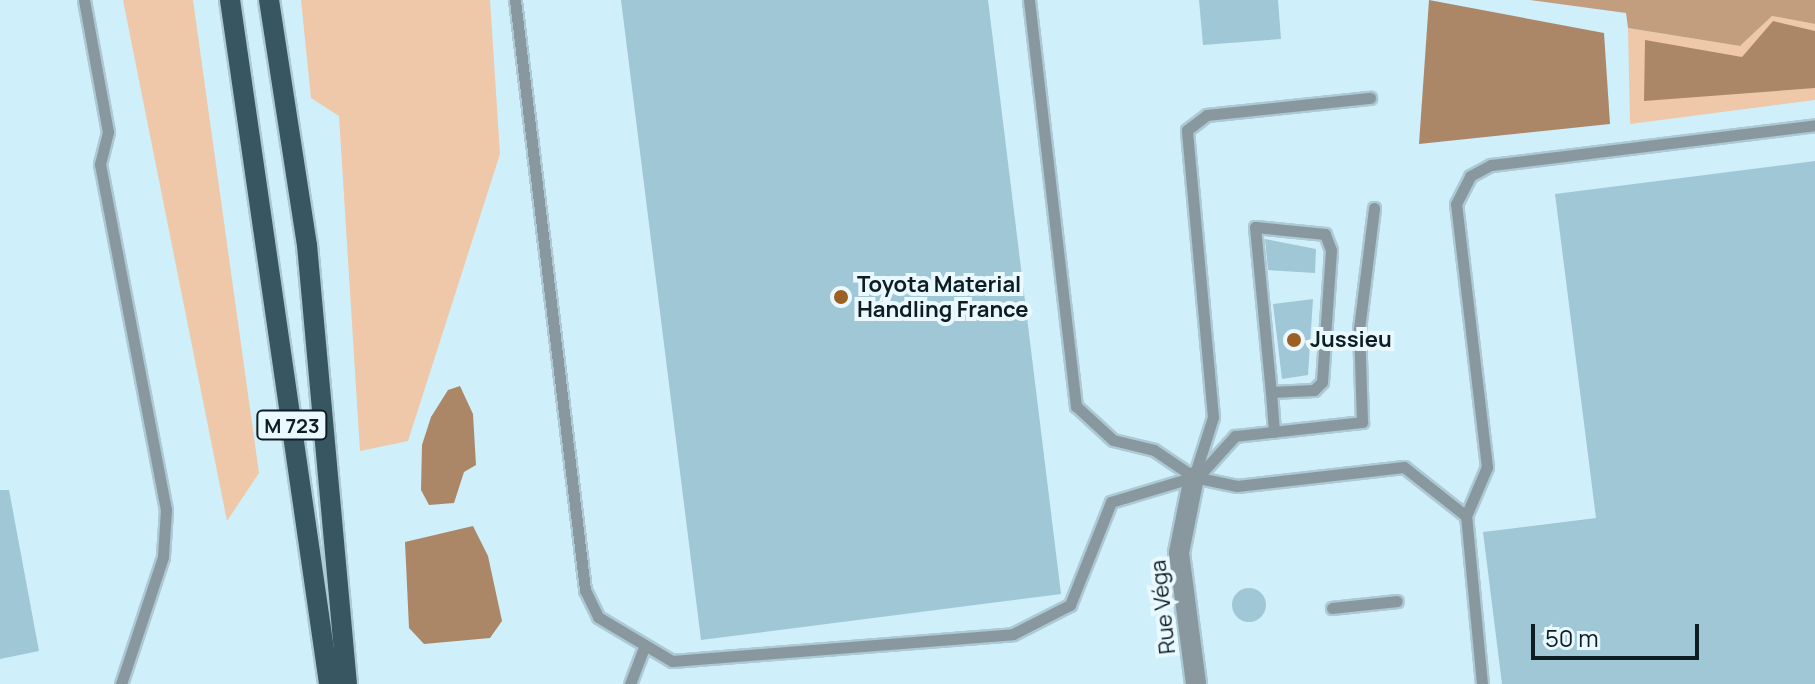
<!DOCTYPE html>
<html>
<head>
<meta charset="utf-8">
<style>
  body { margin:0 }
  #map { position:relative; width:1815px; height:684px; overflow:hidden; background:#cfeffb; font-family:Manrope,sans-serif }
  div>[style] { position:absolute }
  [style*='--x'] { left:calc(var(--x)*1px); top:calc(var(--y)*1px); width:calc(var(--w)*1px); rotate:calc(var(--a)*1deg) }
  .green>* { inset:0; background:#eec8a9 }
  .forest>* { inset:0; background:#c29d7e }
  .water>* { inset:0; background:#ab8768 }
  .building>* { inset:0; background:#a0c7d6 }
  .round { border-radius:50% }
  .roads { filter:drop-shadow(2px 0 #acc9d4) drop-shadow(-2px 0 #acc9d4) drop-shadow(0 2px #acc9d4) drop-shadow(0 -2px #acc9d4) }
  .lane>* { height:11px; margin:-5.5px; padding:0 5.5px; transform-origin:5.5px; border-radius:5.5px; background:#88989e }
  .street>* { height:20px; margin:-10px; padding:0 10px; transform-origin:10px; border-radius:10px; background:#88989e }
  .primary>* { height:20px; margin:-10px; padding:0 10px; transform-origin:10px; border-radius:10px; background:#385661 }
  .dots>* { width:22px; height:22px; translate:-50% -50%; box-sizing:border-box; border:4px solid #e9f9ff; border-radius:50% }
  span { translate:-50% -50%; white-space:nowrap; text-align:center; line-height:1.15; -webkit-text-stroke:8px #e9f9ff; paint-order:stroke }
  .shield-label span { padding:2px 6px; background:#e9f9ff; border:2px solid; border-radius:6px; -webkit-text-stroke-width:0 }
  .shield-label { font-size:20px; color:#0e1d22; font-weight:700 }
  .poi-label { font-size:22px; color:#0e1d22; font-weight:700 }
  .left { translate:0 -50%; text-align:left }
  .street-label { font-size:22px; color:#0e1d22 }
  .scale { position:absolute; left:1531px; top:624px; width:168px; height:36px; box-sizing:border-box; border:4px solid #0e1d22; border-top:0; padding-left:10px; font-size:24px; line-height:28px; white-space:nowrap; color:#0e1d22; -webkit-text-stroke:6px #e9f9ff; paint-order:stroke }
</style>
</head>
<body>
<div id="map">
  <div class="green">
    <i style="clip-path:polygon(123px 0,193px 0,259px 473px,227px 521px)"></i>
    <i style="clip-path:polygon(301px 0,490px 0,500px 154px,408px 441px,360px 451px,339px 116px,311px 98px)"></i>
    <i style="clip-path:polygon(1772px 16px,1815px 24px,1815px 100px,1630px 124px,1628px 28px,1740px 46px)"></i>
  </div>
  <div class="forest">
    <i style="clip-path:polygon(1530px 0,1815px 0,1815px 24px,1772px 16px,1740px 46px,1628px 28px,1626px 13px)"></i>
  </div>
  <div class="water">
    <i style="clip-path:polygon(1429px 0,1604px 33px,1610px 124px,1419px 144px)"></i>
    <i style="clip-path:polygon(1773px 21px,1815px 31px,1815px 88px,1644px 101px,1645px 40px,1742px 57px)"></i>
    <i style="clip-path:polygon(460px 386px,473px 414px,476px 465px,464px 472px,454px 503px,429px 505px,421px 490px,422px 445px,431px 417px,448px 390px)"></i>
    <i style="clip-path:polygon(473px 526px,488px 556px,502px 621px,490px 638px,424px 644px,409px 628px,405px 542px)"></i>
  </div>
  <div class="building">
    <i style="clip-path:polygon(621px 0,988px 0,1061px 594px,701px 640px)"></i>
    <i style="clip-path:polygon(1199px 0,1278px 0,1281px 39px,1203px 45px)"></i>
    <i style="clip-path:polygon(1815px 161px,1815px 684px,1502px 684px,1483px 532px,1596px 518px,1555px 194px)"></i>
    <i style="clip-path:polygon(1265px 239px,1316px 249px,1315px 273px,1268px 270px)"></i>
    <i style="clip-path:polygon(1313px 299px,1308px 375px,1282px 379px,1273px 304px)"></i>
    <i style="clip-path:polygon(0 490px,9px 490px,39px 651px,0 659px)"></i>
    <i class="round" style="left:1232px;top:588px;width:34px;height:34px"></i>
  </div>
  <div class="roads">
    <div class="lane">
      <i style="--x:84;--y:0;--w:134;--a:79.7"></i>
      <i style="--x:108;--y:132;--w:33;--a:104"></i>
      <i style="--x:100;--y:164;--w:352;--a:79.2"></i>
      <i style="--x:166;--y:510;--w:47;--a:93.7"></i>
      <i style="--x:163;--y:557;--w:134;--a:108.3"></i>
      <i style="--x:515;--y:0;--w:594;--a:83.23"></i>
      <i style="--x:585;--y:590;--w:30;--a:64"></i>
      <i style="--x:598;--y:617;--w:86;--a:30.7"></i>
      <i style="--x:672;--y:661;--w:342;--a:-4.5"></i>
      <i style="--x:1013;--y:634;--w:64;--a:-27"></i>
      <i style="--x:1070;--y:605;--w:111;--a:-68.3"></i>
      <i style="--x:1111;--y:502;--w:87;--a:-16.8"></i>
      <i style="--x:1029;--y:0;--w:409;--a:83.4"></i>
      <i style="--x:1076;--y:406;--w:50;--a:42.6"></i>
      <i style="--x:1113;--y:440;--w:42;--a:13.7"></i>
      <i style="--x:1154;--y:450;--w:48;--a:34"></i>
      <i style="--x:1194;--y:477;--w:44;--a:11.8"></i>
      <i style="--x:1237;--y:486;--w:168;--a:-6.5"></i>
      <i style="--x:1404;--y:467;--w:79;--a:38.3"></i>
      <i style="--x:1271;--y:392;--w:43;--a:-2.7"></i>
      <i style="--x:1314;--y:390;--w:11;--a:-45"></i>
      <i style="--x:1322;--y:382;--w:132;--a:-86.1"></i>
      <i style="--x:1331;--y:250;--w:17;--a:-111"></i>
      <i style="--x:1325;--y:234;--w:70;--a:-174.3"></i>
      <i style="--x:1255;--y:227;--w:166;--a:84.5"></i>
      <i style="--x:1271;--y:392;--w:40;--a:85.7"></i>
      <i style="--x:1194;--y:477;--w:63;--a:-72.4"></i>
      <i style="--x:1213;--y:417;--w:288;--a:-95.2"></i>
      <i style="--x:1187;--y:130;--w:25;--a:-37"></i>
      <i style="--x:1207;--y:115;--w:164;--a:-6"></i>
      <i style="--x:1197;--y:478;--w:57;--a:-47.9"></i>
      <i style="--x:1235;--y:436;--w:128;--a:-6.3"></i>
      <i style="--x:1362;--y:422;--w:93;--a:-91.8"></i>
      <i style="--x:1359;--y:329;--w:122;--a:-82.9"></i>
      <i style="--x:1332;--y:608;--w:65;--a:-6.1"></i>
      <i style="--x:630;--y:684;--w:39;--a:-69"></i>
      <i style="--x:1482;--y:684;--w:169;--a:-95.4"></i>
      <i style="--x:1466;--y:516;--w:53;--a:-66.8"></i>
      <i style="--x:1487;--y:467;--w:265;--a:-96.7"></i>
      <i style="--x:1456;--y:204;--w:31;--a:-63"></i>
      <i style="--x:1470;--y:176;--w:24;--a:-28"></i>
      <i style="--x:1491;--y:165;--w:326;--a:-7"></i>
    </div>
    <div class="street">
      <i style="--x:1194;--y:477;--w:77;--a:101.2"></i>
      <i style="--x:1179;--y:553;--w:132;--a:82.6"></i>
    </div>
    <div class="primary">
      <i style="--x:230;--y:0;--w:691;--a:81.76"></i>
      <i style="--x:269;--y:0;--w:248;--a:81.2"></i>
      <i style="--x:307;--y:245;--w:441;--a:84.8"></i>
    </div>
  </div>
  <div class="dots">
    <i style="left:841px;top:297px;background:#9c6023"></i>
    <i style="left:1294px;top:340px;background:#9c6023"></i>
  </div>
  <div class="shield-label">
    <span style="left:292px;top:425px">M 723</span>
  </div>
  <div class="poi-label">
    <span class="left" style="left:857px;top:297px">Toyota Material<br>Handling France</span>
    <span class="left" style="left:1310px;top:340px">Jussieu</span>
  </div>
  <div class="street-label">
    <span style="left:1163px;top:607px;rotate:-96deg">Rue Véga</span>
  </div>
  <div class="scale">50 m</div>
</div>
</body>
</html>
